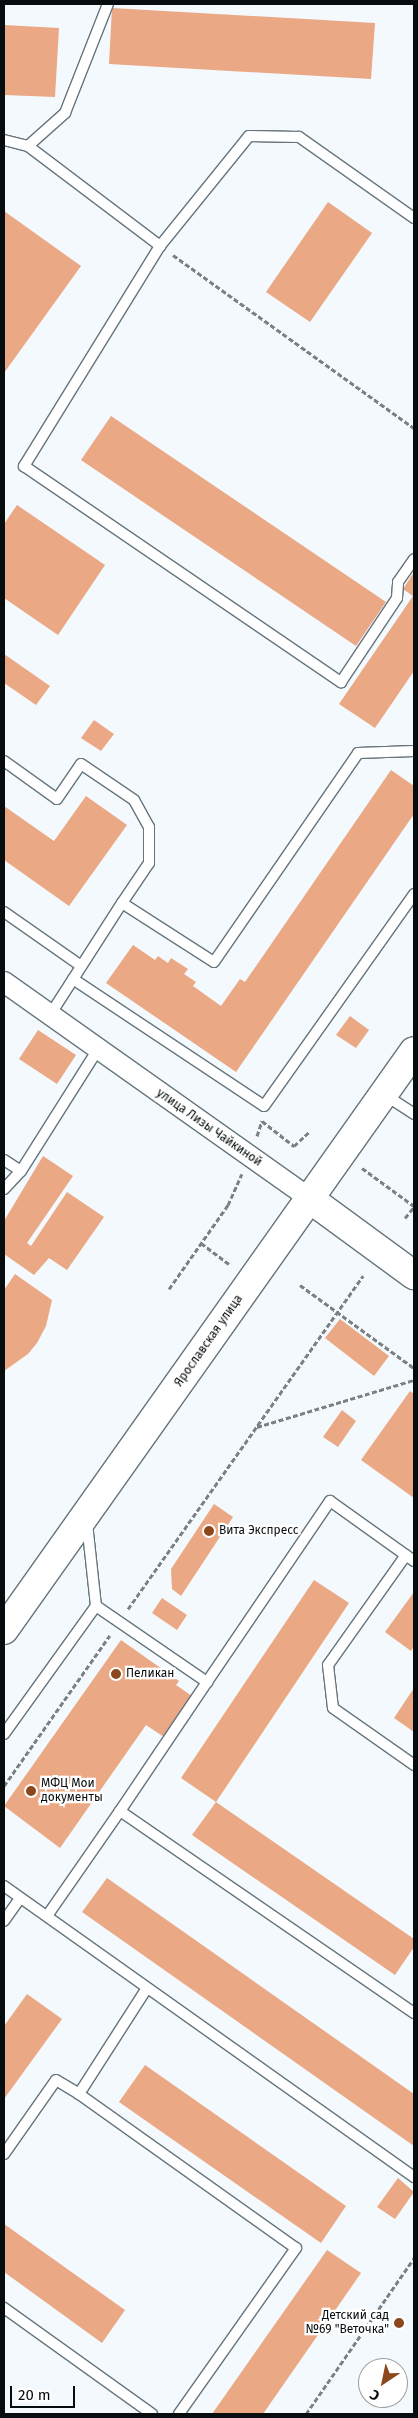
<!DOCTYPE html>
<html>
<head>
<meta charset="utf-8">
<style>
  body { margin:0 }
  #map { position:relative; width:418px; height:2418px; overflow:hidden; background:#f3f9fd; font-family:"Fira Sans",sans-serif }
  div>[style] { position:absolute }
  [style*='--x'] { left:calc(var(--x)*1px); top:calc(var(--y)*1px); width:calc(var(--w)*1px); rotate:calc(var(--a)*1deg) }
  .building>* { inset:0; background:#eaa884 }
  .path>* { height:3px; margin-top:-1.5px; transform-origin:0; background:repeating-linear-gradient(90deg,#7b8084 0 5px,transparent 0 7.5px) }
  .roads { filter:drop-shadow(1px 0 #66757c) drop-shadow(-1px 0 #66757c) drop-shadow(0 1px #66757c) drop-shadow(0 -1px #66757c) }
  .service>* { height:10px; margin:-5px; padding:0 5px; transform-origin:5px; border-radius:5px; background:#fff }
  .minor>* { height:20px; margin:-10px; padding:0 10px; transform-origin:10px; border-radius:10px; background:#fff }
  .secondary>* { height:28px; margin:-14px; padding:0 14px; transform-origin:14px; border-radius:14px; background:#fff }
  .dots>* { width:14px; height:14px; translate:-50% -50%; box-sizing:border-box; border:2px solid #fff; border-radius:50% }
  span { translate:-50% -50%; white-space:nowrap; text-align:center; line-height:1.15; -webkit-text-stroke:4.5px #fff; paint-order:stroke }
  .street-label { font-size:12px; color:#070c0f }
  .poi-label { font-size:12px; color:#070c0f }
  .left { translate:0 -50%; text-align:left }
  .right { translate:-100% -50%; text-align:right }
  .frame { position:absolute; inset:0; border:5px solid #070c0f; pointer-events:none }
  .north { position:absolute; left:358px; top:2358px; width:50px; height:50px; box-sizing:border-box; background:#fff; border:1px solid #9c9e9f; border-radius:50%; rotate:214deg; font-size:14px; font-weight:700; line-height:20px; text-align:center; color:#070c0f }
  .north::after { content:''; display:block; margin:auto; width:18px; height:22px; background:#8c481c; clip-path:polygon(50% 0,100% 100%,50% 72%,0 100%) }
  .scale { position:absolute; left:10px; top:2386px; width:65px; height:22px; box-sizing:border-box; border:2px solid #070c0f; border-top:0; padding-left:6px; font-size:15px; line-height:18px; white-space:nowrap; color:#070c0f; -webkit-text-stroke:4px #fff; paint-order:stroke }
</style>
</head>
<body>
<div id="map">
  <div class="building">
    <i style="clip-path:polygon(112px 8px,375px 23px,371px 79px,109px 64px)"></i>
    <i style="clip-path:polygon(4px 25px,59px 28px,55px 97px,4px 95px)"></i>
    <i style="clip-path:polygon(328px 202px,372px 233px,310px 322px,266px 292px)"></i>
    <i style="clip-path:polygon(4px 211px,81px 266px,4px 373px)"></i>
    <i style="clip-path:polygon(111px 416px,386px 602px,356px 646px,81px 460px)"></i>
    <i style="clip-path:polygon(17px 505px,105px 565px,58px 635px,4px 598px,4px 524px)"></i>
    <i style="clip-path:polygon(414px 572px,414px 671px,375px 728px,339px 704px,413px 596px,403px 589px)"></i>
    <i style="clip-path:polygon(4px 654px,50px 686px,36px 705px,4px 683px)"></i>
    <i style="clip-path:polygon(94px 720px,114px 734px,101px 751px,81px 738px)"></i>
    <i style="clip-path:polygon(391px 770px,414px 786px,414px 814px,236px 1072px,106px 983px,133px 945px,155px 960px,158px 956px,168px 963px,171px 958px,188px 969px,184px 974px,196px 982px,193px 986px,221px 1006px,240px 979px,245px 982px)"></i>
    <i style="clip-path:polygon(86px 796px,127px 825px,69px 906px,4px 860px,4px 806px,54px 841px)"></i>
    <i style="clip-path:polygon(350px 1016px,369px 1030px,356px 1048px,336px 1035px)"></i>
    <i style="clip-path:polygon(38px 1030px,76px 1055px,57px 1084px,19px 1059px)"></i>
    <i style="clip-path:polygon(43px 1156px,73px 1176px,27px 1243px,31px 1246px,67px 1192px,104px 1217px,67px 1270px,49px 1258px,34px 1275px,4px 1254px,4px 1221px)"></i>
    <i style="clip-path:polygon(15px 1274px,52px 1300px,46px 1326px,37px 1343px,28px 1354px,4px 1371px,4px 1290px)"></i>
    <i style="clip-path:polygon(340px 1319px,389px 1356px,374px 1376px,325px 1338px)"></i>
    <i style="clip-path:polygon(410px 1391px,414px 1394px,414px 1498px,361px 1460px)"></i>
    <i style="clip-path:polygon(342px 1410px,356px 1421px,338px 1447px,323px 1437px)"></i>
    <i style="clip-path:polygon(214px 1504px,233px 1517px,181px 1596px,172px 1589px,171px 1569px)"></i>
    <i style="clip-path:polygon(314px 1580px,349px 1603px,216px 1802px,414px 1939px,414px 1947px,395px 1975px,192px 1835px,216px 1802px,181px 1778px)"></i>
    <i style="clip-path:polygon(414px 1592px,414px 1646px,411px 1651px,385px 1632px)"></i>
    <i style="clip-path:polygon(162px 1598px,187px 1615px,177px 1630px,152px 1613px)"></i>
    <i style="clip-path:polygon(121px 1640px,179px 1681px,176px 1685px,192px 1696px,164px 1737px,146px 1725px,60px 1848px,4px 1806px)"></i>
    <i style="clip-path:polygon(414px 1688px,414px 1732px,394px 1718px)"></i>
    <i style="clip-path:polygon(107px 1878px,414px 2094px,414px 2146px,82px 1912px)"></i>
    <i style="clip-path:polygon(27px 1994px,62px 2019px,4px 2099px,4px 2026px)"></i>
    <i style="clip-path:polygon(145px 2065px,346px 2206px,321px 2243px,119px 2102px)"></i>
    <i style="clip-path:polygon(398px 2178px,414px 2192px,395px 2219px,377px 2207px)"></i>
    <i style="clip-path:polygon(4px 2224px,125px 2310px,102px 2343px,4px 2272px)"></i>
    <i style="clip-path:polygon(327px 2250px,361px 2273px,263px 2414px,212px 2414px)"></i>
  </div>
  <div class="path">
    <i style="--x:173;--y:255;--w:297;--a:35.7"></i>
    <i style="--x:257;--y:1136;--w:16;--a:-72"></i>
    <i style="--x:262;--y:1121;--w:41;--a:38"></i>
    <i style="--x:294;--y:1146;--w:22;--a:-43"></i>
    <i style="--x:362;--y:1168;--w:64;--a:36.2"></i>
    <i style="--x:405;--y:1218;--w:14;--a:-51"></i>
    <i style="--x:201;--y:1243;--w:35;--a:37"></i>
    <i style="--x:300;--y:1285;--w:141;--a:36.1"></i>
    <i style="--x:169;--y:1289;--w:103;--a:-54.9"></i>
    <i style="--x:228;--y:1205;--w:34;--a:-66"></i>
    <i style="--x:257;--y:1427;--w:164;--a:-16.7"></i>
    <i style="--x:128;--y:1609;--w:408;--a:-54.8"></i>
    <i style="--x:4;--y:1786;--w:184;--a:-54.9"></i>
    <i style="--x:306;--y:2414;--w:190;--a:-55.3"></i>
  </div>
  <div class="roads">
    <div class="service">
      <i style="--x:4;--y:140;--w:25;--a:14"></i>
      <i style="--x:28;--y:146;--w:50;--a:-41.7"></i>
      <i style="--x:65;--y:113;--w:117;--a:-68.5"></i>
      <i style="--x:28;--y:146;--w:166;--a:37.1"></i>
      <i style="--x:414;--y:218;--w:141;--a:-144.8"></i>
      <i style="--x:299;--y:137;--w:50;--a:-178.9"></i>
      <i style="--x:249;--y:136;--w:141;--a:129"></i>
      <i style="--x:160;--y:246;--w:259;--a:121.7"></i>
      <i style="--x:24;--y:466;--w:384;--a:34.3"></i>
      <i style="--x:341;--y:682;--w:101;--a:-56.3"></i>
      <i style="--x:397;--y:598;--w:16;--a:-86"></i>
      <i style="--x:398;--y:582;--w:28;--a:-55"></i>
      <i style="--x:4;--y:761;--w:65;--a:35.6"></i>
      <i style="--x:57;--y:799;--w:42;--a:-55.6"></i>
      <i style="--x:81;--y:764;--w:64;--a:34.2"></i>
      <i style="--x:134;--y:800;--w:31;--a:61"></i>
      <i style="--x:149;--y:827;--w:36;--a:90"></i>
      <i style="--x:149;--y:863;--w:48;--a:124"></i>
      <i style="--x:4;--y:912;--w:94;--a:35"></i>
      <i style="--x:73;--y:979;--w:229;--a:33.6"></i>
      <i style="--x:264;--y:1106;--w:260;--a:-54.7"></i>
      <i style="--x:50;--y:1015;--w:133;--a:-57.3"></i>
      <i style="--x:122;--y:903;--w:109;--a:32.7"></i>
      <i style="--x:214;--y:962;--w:254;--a:-55.4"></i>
      <i style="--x:358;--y:753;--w:56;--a:-2"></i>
      <i style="--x:385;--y:1095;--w:35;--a:33"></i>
      <i style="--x:4;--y:1160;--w:20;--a:33"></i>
      <i style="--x:4;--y:1189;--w:25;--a:-47"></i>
      <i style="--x:21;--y:1171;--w:144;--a:-57.7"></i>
      <i style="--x:406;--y:1555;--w:135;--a:125.3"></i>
      <i style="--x:328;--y:1665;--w:43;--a:83.4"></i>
      <i style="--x:333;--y:1708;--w:99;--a:35.1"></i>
      <i style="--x:96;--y:1606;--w:135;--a:34.4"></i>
      <i style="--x:207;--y:1682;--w:219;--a:-55.8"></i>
      <i style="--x:330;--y:1501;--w:103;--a:35.5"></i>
      <i style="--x:4;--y:1734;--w:158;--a:-54.3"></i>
      <i style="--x:96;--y:1606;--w:83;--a:-96.2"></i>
      <i style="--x:120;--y:1811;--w:156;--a:-56"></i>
      <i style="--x:4;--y:1886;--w:503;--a:35.37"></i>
      <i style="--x:47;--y:1916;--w:128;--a:-55.2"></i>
      <i style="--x:120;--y:1811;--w:357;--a:34.5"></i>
      <i style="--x:4;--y:1921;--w:28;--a:-55"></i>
      <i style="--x:147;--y:1988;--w:126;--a:122.7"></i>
      <i style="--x:79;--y:2094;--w:266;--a:35.4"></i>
      <i style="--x:296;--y:2248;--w:203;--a:125.2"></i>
      <i style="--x:4;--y:2154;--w:90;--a:-54.9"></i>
      <i style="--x:56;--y:2080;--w:27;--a:31"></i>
      <i style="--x:4;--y:2308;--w:182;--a:35.6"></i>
    </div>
    <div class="minor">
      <i style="--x:4;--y:982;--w:375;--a:35.3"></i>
    </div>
    <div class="secondary">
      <i style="--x:310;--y:1199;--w:129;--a:36.2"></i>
      <i style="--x:4;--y:1630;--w:709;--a:-54.7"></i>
    </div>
  </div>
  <div class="dots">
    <i style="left:209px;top:1531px;background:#8c481c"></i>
    <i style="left:116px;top:1674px;background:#8c481c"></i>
    <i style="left:31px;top:1791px;background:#8c481c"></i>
    <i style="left:399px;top:2323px;background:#8c481c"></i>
  </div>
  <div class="street-label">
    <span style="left:209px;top:1128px;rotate:35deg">улица Лизы Чайкиной</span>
    <span style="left:209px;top:1341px;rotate:-55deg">Ярославская улица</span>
  </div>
  <div class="poi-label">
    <span class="left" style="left:219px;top:1531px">Вита Экспресс</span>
    <span class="left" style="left:126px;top:1674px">Пеликан</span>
    <span class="left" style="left:41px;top:1791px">МФЦ Мои<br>документы</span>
    <span class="right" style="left:389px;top:2323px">Детский сад<br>№69 "Веточка"</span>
  </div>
  <div class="frame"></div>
  <div class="north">С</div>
  <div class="scale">20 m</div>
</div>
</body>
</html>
